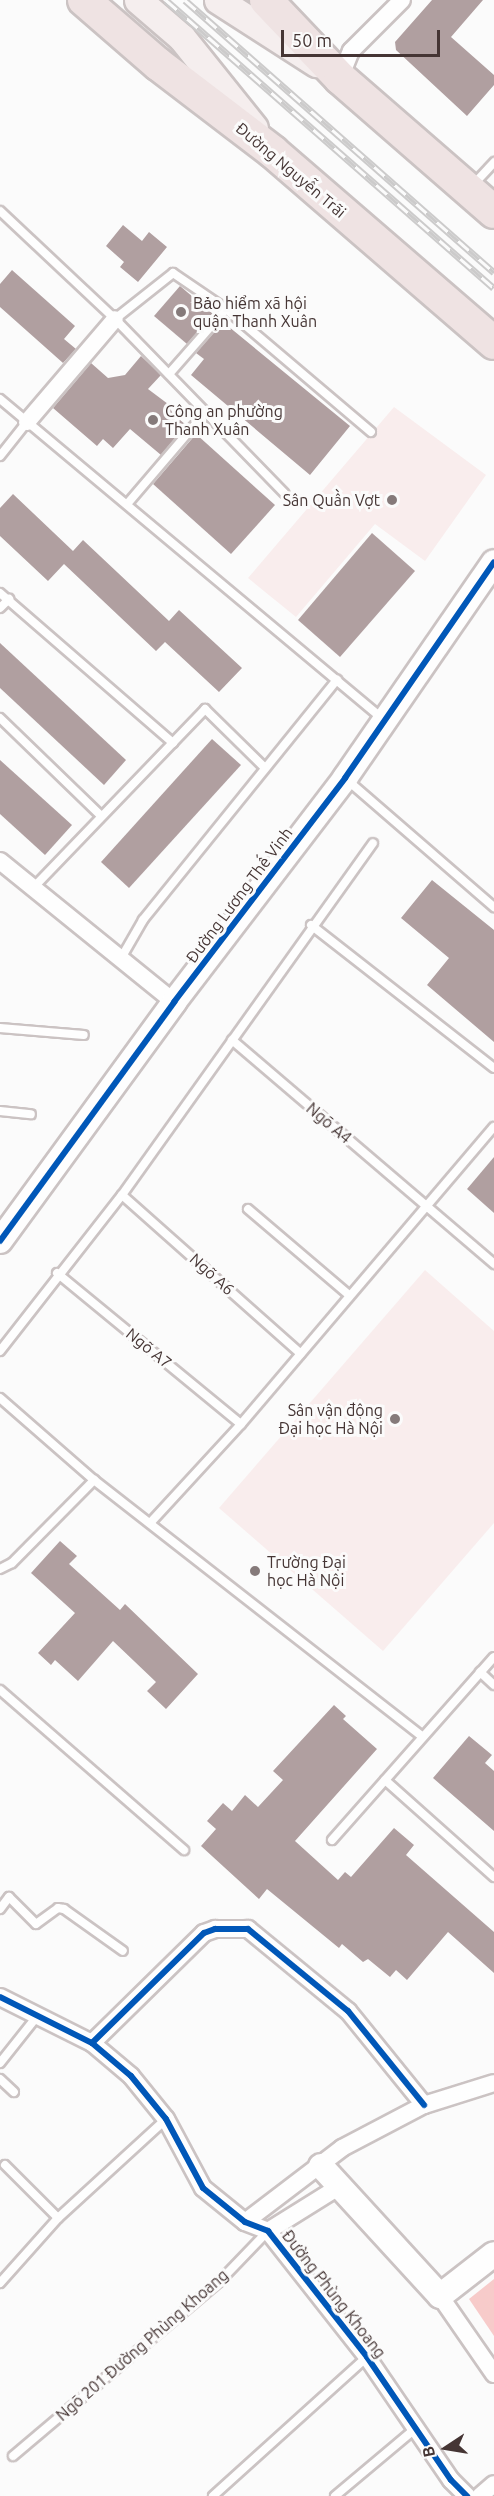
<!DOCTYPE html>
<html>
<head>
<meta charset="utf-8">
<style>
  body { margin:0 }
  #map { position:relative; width:494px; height:2496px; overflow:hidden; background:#fbfbfb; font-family:Ubuntu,sans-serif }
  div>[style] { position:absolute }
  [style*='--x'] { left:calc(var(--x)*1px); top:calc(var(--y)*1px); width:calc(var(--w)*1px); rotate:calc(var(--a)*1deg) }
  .green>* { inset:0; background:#f9eded }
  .water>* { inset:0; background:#f7cbca }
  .building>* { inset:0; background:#b09fa0 }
  .roads { filter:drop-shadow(2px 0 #cbc3c3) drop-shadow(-2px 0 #cbc3c3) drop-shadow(0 2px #cbc3c3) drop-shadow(0 -2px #cbc3c3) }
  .lane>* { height:8px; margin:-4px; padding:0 4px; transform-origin:4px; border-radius:4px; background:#fefefe }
  .street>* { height:16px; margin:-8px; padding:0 8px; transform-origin:8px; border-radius:8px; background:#fefefe }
  .secondary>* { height:24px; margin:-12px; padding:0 12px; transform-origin:12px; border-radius:12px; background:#fefefe }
  .primary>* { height:27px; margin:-13.5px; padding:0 13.5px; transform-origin:13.5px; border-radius:13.5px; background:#f5eeee }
  .highway>* { height:32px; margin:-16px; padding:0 16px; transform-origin:16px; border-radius:16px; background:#efe3e3 }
  .rail>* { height:7px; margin-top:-3.5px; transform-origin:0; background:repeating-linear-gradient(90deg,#fbfbfb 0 14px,#cccbcb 0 28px); box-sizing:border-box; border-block:2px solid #cccbcb }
  .cycleway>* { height:6px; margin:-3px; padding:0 3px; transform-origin:3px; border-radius:3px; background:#0057b8 }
  .dots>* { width:16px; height:16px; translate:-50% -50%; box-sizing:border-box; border:3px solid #fbfbfb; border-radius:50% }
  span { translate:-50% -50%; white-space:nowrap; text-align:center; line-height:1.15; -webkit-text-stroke:6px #fbfbfb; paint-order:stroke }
  .street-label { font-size:16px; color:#453534 }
  .poi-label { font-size:16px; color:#453534 }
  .left { translate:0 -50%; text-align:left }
  .right { translate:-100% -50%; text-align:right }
  .north { position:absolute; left:416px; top:2418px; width:60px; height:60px; -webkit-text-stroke:4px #fbfbfb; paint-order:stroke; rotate:258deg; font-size:16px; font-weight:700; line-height:24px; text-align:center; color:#453534 }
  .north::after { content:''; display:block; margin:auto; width:21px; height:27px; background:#453534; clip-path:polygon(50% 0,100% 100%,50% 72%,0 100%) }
  .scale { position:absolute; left:281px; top:30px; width:159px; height:27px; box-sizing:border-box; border:3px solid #453534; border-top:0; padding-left:8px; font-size:18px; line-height:21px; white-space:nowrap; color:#453534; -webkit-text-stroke:4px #fbfbfb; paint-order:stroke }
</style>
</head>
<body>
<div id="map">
  <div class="green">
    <i style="clip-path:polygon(394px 407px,486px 475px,425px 561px,375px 524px,296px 617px,248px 578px)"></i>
    <i style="clip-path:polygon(425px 1270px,494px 1331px,494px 1523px,383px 1651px,219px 1508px)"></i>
  </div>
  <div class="water">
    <i style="clip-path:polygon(494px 2279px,494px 2336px,469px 2299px)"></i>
  </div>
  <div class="building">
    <i style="clip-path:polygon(432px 0,483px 0,451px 37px,494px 75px,494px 85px,467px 116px,396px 50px,395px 42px)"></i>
    <i style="clip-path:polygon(123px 225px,142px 241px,149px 232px,167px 247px,138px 282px,120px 267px,124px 262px,106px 246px)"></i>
    <i style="clip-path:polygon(12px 270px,75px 326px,64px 339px,76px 349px,63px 363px,0 307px,0 284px)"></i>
    <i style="clip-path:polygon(180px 286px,213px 314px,187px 344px,154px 316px)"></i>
    <i style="clip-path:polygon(223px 322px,350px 426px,310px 475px,191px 375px,204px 359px,196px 353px)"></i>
    <i style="clip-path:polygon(141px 356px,161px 375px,148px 389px,168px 404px,173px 414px,186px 425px,161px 455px,130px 429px,113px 448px,103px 439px,97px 446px,53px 408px,91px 363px,108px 378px,125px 375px)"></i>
    <i style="clip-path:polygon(196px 434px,275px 505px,231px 554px,153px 484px)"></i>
    <i style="clip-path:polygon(13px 494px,73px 551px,83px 540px,169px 621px,179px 610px,242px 668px,219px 692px,165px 642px,156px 651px,64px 564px,48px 581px,0 536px,0 508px)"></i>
    <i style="clip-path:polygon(372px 533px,415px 571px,340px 657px,298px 620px)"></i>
    <i style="clip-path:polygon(0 643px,126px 760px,104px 785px,0 688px)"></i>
    <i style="clip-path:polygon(212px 739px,241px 765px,129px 888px,101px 862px)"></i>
    <i style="clip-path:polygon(0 760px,72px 825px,45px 855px,0 814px)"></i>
    <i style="clip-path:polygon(432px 880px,494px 930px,494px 1042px,427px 985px,449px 958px,401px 918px)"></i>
    <i style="clip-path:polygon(494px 1157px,494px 1213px,467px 1189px)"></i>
    <i style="clip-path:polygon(60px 1541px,77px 1556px,69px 1564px,120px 1610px,125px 1604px,198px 1674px,166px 1709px,147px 1691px,156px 1682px,113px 1641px,78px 1681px,55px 1660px,51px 1665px,38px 1653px,75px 1613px,31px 1573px)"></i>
    <i style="clip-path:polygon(334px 1705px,346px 1716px,343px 1719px,377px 1749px,295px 1841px,338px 1880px,345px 1872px,351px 1877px,394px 1828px,414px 1845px,406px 1855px,494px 1932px,494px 1973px,448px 1932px,407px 1980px,396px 1970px,390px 1977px,368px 1959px,363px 1962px,342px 1944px,339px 1948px,267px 1889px,259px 1899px,201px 1846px,216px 1829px,207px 1821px,223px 1803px,232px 1811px,245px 1795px,258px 1807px,283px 1780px,273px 1771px)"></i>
    <i style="clip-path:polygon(469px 1736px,492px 1755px,485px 1763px,494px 1771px,494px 1831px,433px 1778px)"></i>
  </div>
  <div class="roads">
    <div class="lane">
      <i style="--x:472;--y:186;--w:33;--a:-47"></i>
      <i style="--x:0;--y:211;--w:158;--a:43.2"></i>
      <i style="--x:115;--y:319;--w:243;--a:45.8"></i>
      <i style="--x:115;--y:319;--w:74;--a:-38.4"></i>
      <i style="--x:173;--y:273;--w:64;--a:34.2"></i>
      <i style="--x:169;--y:374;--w:86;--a:-48.8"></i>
      <i style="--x:226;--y:309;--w:190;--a:40.3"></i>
      <i style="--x:0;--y:399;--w:500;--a:39.89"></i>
      <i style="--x:0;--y:456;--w:43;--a:-51.5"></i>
      <i style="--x:128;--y:503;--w:118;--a:-49.5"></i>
      <i style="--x:0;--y:593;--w:229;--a:40.9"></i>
      <i style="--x:0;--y:608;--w:13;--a:-45"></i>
      <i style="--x:0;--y:718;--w:139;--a:44.1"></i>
      <i style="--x:346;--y:779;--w:196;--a:40.9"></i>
      <i style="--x:34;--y:887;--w:247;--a:-46.1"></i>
      <i style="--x:205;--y:709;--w:84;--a:44.5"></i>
      <i style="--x:311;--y:925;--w:232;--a:38"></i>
      <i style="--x:120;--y:960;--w:46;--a:-60.1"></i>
      <i style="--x:143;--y:920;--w:309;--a:-51.1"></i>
      <i style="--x:0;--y:1028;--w:84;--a:4.8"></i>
      <i style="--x:232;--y:1040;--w:345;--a:40.5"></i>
      <i style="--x:0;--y:1111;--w:31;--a:6"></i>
      <i style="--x:122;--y:1195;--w:239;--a:41.6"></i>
      <i style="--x:248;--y:1209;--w:133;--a:40.4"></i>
      <i style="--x:57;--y:1273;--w:238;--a:39.4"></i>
      <i style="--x:0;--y:1351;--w:198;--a:-52"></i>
      <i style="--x:122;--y:1195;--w:432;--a:-54.5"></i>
      <i style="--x:0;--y:1398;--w:125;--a:41.1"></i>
      <i style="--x:94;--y:1480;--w:417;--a:38"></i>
      <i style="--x:151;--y:1522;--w:133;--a:-47.4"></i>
      <i style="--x:241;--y:1424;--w:390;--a:-49.6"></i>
      <i style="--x:0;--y:1569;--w:13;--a:-27"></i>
      <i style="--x:12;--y:1563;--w:117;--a:-45.3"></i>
      <i style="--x:480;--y:1672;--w:19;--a:43"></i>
      <i style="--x:0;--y:1690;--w:244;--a:41"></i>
      <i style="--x:385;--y:1780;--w:146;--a:41.7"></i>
      <i style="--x:332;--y:1840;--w:244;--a:-48.5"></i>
      <i style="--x:0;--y:1909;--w:15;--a:-53"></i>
      <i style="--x:9;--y:1897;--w:38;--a:45"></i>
      <i style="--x:36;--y:1924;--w:27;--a:-36"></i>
      <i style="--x:58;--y:1908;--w:6;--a:9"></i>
      <i style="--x:64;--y:1909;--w:72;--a:35.4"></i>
      <i style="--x:0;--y:2063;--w:61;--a:-51.6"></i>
      <i style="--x:0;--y:2079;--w:19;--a:43"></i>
      <i style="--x:5;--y:2165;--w:75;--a:45"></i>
      <i style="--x:0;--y:2283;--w:87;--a:-48.3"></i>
      <i style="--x:58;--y:2218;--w:147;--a:-42.5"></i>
      <i style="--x:13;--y:2456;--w:270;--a:-40.2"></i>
      <i style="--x:219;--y:2282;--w:71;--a:-46.1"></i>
      <i style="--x:213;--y:2496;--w:207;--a:-42.1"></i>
      <i style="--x:335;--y:2496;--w:106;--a:-40"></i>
    </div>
    <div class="street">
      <i style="--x:340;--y:78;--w:29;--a:-68"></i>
      <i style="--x:351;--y:51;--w:72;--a:-45"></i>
      <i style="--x:27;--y:422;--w:135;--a:-49.5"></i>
      <i style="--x:0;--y:861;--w:224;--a:39"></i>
      <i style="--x:0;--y:1997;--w:103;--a:26.6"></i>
      <i style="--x:92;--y:2043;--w:51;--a:40.2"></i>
      <i style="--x:131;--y:2076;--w:55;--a:50.9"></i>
      <i style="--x:166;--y:2119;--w:78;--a:61.8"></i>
      <i style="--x:203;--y:2188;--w:54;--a:39"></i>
      <i style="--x:245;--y:2222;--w:25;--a:21"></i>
      <i style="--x:268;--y:2231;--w:160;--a:51.8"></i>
      <i style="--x:367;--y:2357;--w:149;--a:55.7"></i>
      <i style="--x:451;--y:2480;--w:23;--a:45"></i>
      <i style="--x:92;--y:2043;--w:157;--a:-44.5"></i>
      <i style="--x:204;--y:1933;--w:12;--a:-20"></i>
      <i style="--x:215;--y:1929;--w:33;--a:0"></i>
      <i style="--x:248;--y:1929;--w:129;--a:39.4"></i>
      <i style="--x:348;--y:2011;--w:121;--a:51"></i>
      <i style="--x:245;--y:2222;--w:122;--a:-37.3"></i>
      <i style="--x:342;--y:2148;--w:93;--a:-27.7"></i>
      <i style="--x:424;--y:2105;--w:73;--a:-17.4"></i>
      <i style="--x:268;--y:2231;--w:85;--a:-32"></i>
      <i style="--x:440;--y:2296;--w:95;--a:55.3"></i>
      <i style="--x:480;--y:2496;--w:18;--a:-41"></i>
    </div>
    <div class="secondary">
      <i style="--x:0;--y:1241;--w:296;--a:-53.9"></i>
      <i style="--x:174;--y:1002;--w:282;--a:-52.6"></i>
      <i style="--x:345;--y:778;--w:262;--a:-55.4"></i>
      <i style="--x:321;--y:2166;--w:176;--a:47.5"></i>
      <i style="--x:440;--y:2296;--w:68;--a:-37.9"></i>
    </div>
    <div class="primary">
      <i style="--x:138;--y:0;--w:58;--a:40.8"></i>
      <i style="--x:182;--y:38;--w:115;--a:51.3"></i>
      <i style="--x:218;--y:0;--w:117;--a:32.7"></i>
    </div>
    <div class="highway">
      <i style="--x:84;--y:0;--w:98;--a:40.9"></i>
      <i style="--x:158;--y:64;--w:145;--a:37.4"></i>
      <i style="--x:273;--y:152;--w:292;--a:40.8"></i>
      <i style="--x:266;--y:0;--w:108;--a:46.5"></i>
      <i style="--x:340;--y:78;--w:204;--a:41"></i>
    </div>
  </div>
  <div class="rail">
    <i style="--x:166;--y:0;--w:436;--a:41.3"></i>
    <i style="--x:185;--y:0;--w:412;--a:41.4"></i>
  </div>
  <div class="cycleway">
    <i style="--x:0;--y:1241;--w:296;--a:-53.9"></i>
    <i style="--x:174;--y:1002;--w:282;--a:-52.6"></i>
    <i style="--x:345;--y:778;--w:262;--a:-55.4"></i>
    <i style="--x:0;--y:1997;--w:103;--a:26.6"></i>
    <i style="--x:92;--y:2043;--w:51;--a:40.2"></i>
    <i style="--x:131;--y:2076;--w:55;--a:50.9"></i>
    <i style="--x:166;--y:2119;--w:78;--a:61.8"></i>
    <i style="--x:203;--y:2188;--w:54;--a:39"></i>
    <i style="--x:245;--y:2222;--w:25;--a:21"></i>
    <i style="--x:268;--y:2231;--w:160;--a:51.8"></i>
    <i style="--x:367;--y:2357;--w:149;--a:55.7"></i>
    <i style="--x:451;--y:2480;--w:23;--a:45"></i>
    <i style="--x:92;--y:2043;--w:157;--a:-44.5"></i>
    <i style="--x:204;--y:1933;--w:12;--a:-20"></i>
    <i style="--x:215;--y:1929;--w:33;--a:0"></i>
    <i style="--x:248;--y:1929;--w:129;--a:39.4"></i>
    <i style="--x:348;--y:2011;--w:121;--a:51"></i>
  </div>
  <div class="dots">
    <i style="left:181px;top:312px;background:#857a7a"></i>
    <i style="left:153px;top:420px;background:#857a7a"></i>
    <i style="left:392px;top:500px;background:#857a7a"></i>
    <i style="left:395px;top:1419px;background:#857a7a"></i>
    <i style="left:255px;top:1571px;background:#857a7a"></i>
  </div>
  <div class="street-label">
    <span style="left:291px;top:170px;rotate:40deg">Đường Nguyễn Trãi</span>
    <span style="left:239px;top:895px;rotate:-53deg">Đường Lương Thế Vinh</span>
    <span style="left:329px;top:1123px;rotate:40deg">Ngõ A4</span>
    <span style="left:212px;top:1274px;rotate:42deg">Ngõ A6</span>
    <span style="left:149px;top:1348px;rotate:39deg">Ngõ A7</span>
    <span style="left:334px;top:2294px;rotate:52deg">Đường Phùng Khoang</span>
    <span style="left:142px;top:2345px;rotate:-41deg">Ngõ 201 Đường Phùng Khoang</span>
  </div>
  <div class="poi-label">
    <span class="left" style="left:193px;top:312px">Bảo hiểm xã hội<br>quận Thanh Xuân</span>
    <span class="left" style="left:165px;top:420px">Công an phường<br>Thanh Xuân</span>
    <span class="right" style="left:380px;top:500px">Sân Quần Vợt</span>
    <span class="right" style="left:383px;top:1419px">Sân vận động<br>Đại học Hà Nội</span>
    <span class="left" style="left:267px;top:1571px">Trường Đại<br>học Hà Nội</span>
  </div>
  <div class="north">B</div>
  <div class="scale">50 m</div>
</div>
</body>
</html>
